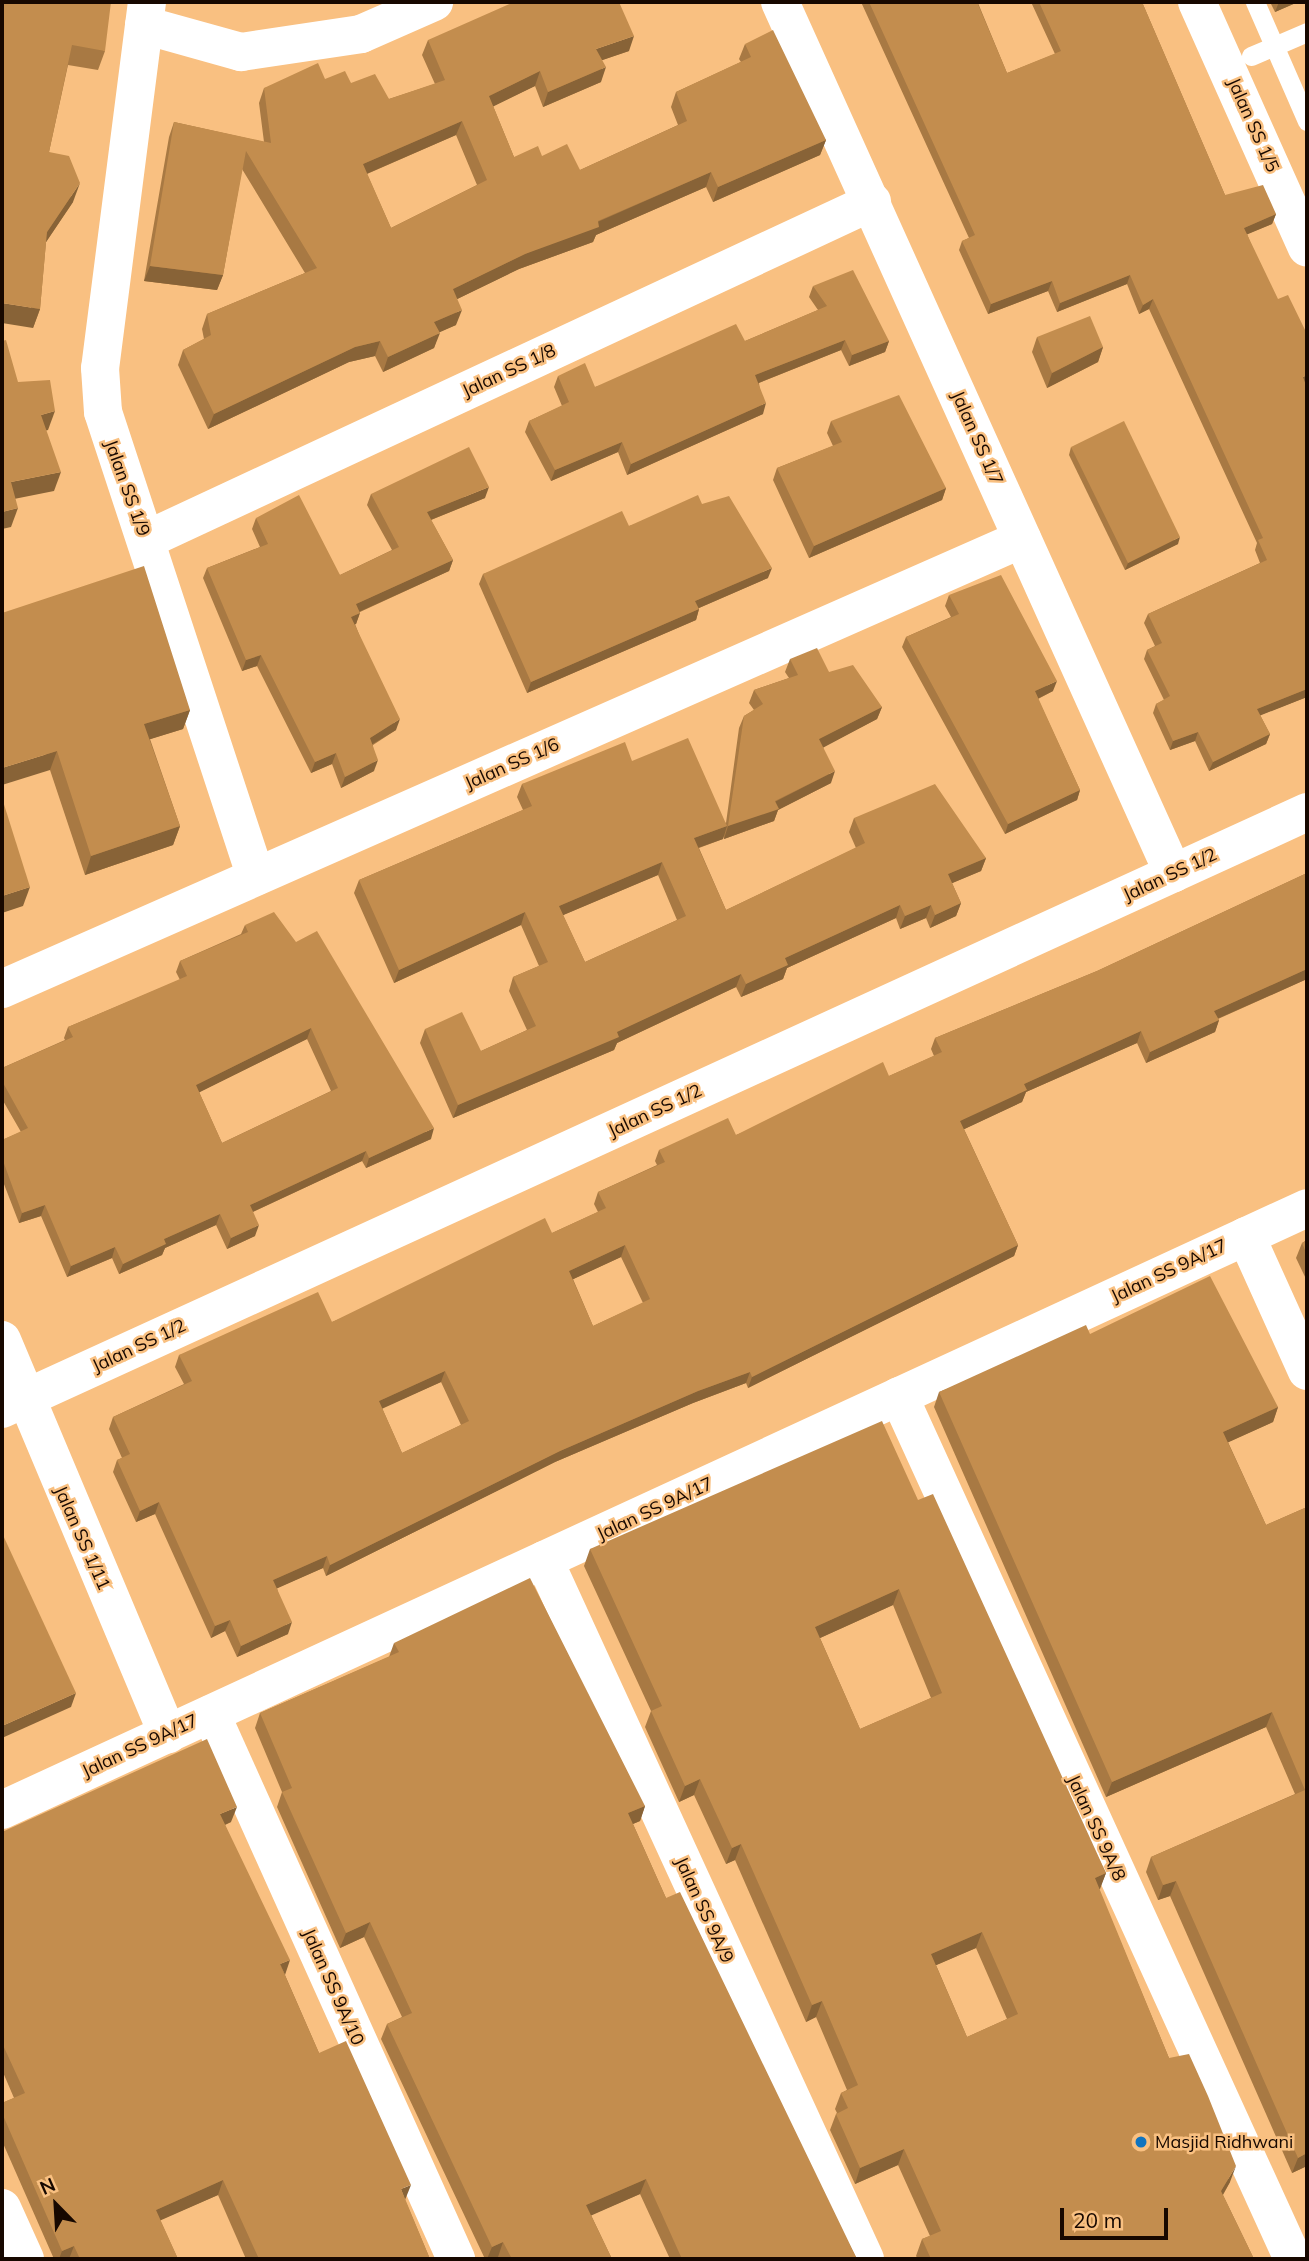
<!DOCTYPE html>
<html>
<head>
<meta charset="utf-8">
<style>
  body { margin:0 }
  #map { position:relative; width:1309px; height:2261px; overflow:hidden; background:#f9c081; font-family:Mulish,sans-serif }
  div>[style] { position:absolute }
  [style*='--x'] { left:calc(var(--x)*1px); top:calc(var(--y)*1px); width:calc(var(--w)*1px); rotate:calc(var(--a)*1deg) }
  .lane>* { height:19px; margin:-9.5px; padding:0 9.5px; transform-origin:9.5px; border-radius:9.5px; background:#fff }
  .street>* { height:38px; margin:-19px; padding:0 19px; transform-origin:19px; border-radius:19px; background:#fff }
  .secondary>* { height:38px; margin:-19px; padding:0 19px; transform-origin:19px; border-radius:19px; background:#fff }
  .wall>* { inset:0; background:#a87943 }
  .shaded-wall>* { inset:0; background:#886337 }
  .building>* { inset:0; background:#c38d4e }
  .dots>* { width:19px; height:19px; translate:-50% -50%; box-sizing:border-box; border:4px solid #f9c081; border-radius:50% }
  span { translate:-50% -50%; white-space:nowrap; text-align:center; line-height:1.15; -webkit-text-stroke:5px #f9c081; paint-order:stroke }
  .street-label { font-size:18px; color:#170800 }
  .poi-label { font-size:18px; color:#170800 }
  .left { translate:0 -50%; text-align:left }
  .frame { position:absolute; inset:0; border:4px solid #170800; pointer-events:none }
  .north { position:absolute; left:21px; top:2170px; width:70px; height:70px; -webkit-text-stroke:5px #f9c081; paint-order:stroke; rotate:336deg; font-size:19px; font-weight:700; line-height:28px; text-align:center; color:#170800 }
  .north::after { content:''; display:block; margin:auto; width:24px; height:32px; background:#170800; clip-path:polygon(50% 0,100% 100%,50% 72%,0 100%) }
  .scale { position:absolute; left:1060px; top:2208px; width:108px; height:32px; box-sizing:border-box; border:4px solid #170800; border-top:0; padding-left:9px; font-size:21px; line-height:24px; white-space:nowrap; color:#170800; -webkit-text-stroke:5px #f9c081; paint-order:stroke }
</style>
</head>
<body>
<div id="map">
  <div class="lane">
    <i style="--x:1255;--y:2;--w:130;--a:66.4"></i>
    <i style="--x:1251;--y:56;--w:61;--a:-23.2"></i>
  </div>
  <div class="street">
    <i style="--x:147;--y:2;--w:369;--a:97.3"></i>
    <i style="--x:100;--y:368;--w:44;--a:86.1"></i>
    <i style="--x:103;--y:412;--w:489;--a:71.8"></i>
    <i style="--x:780;--y:2;--w:956;--a:65.71"></i>
    <i style="--x:1197;--y:2;--w:269;--a:65.9"></i>
    <i style="--x:144;--y:25;--w:101;--a:15.6"></i>
    <i style="--x:241;--y:52;--w:121;--a:-8.5"></i>
    <i style="--x:361;--y:34;--w:80;--a:-23.7"></i>
    <i style="--x:146;--y:540;--w:801;--a:-24.97"></i>
    <i style="--x:2;--y:989;--w:1115;--a:-23.81"></i>
    <i style="--x:1246;--y:1236;--w:148;--a:65.7"></i>
    <i style="--x:899;--y:1396;--w:949;--a:65.46"></i>
    <i style="--x:2;--y:1409;--w:1435;--a:-24.58"></i>
    <i style="--x:544;--y:1560;--w:769;--a:65.33"></i>
    <i style="--x:211;--y:1714;--w:598;--a:65.79"></i>
    <i style="--x:2;--y:1810;--w:1437;--a:-24.76"></i>
    <i style="--x:2;--y:2208;--w:56;--a:65.7"></i>
  </div>
  <div class="secondary">
    <i style="--x:2;--y:1340;--w:428;--a:67.2"></i>
  </div>
  <div class="wall">
    <i style="clip-path:polygon(2px 2px,105px 51px,98px 70px,68px 65px,49px 152px,73px 202px,46px 242px,40px 309px,33px 328px)"></i>
    <i style="clip-path:polygon(861px 2px,980px 2px,978px 3px,1007px 73px,1055px 54px,1031px 2px,1142px 2px,1225px 195px,1276px 214px,1272px 224px,1247px 234px,1307px 388px,1307px 697px,1260px 715px,1270px 734px,1266px 744px,1209px 771px,1195px 741px,1170px 750px,1153px 713px,1156px 704px,1164px 700px,1144px 659px,1147px 650px,1155px 646px,1144px 623px,1148px 614px,1260px 563px,1255px 550px,1257px 543px,1149px 309px,1139px 314px,1127px 284px,1057px 312px,1048px 291px,988px 314px,959px 250px,962px 241px,969px 238px)"></i>
    <i style="clip-path:polygon(1270px 2px,1298px 2px,1275px 12px)"></i>
    <i style="clip-path:polygon(evenodd,428px 40px,629px 51px,602px 60px,601px 82px,543px 107px,535px 86px,493px 106px,514px 157px,542px 156px,580px 170px,678px 125px,671px 107px,676px 92px,741px 62px,739px 59px,745px 44px,826px 140px,820px 155px,713px 202px,706px 187px,596px 235px,593px 242px,519px 269px,457px 299px,456px 325px,439px 332px,434px 348px,383px 372px,375px 356px,349px 362px,208px 429px,178px 365px,183px 350px,204px 339px,202px 329px,207px 314px,305px 273px,242px 169px,223px 275px,217px 290px,144px 281px,169px 137px,174px 122px,264px 142px,259px 103px,264px 88px,325px 79px,351px 83px,389px 99px,435px 84px,422px 55px,428px 40px,456px 135px,477px 185px,391px 228px,367px 174px,456px 135px)"></i>
    <i style="clip-path:polygon(813px 286px,889px 341px,885px 352px,849px 366px,841px 350px,759px 383px,763px 414px,627px 475px,618px 452px,551px 481px,525px 432px,529px 421px,562px 406px,554px 387px,558px 376px,595px 387px,745px 341px,818px 310px,809px 297px)"></i>
    <i style="clip-path:polygon(1037px 337px,1103px 347px,1098px 362px,1047px 388px,1032px 352px)"></i>
    <i style="clip-path:polygon(831px 421px,946px 488px,942px 500px,809px 558px,773px 480px,777px 468px,833px 446px,827px 433px)"></i>
    <i style="clip-path:polygon(1071px 447px,1178px 544px,1125px 570px,1069px 455px)"></i>
    <i style="clip-path:polygon(371px 494px,485px 498px,431px 520px,453px 560px,449px 571px,360px 612px,356px 624px,355px 624px,396px 730px,373px 745px,374px 771px,341px 788px,332px 764px,311px 773px,257px 666px,242px 671px,203px 578px,207px 568px,260px 547px,252px 529px,256px 518px,340px 575px,392px 550px,367px 505px)"></i>
    <i style="clip-path:polygon(702px 504px,768px 578px,699px 608px,699px 609px,696px 620px,527px 693px,479px 584px,483px 574px,629px 526px)"></i>
    <i style="clip-path:polygon(949px 595px,1053px 691px,1038px 699px,1080px 790px,1077px 800px,1005px 834px,902px 647px,906px 637px,951px 617px,945px 606px)"></i>
    <i style="clip-path:polygon(2px 613px,190px 710px,183px 729px,150px 739px,180px 826px,173px 845px,85px 875px,50px 770px)"></i>
    <i style="clip-path:polygon(evenodd,790px 659px,829px 672px,882px 707px,877px 719px,823px 747px,831px 783px,778px 810px,774px 821px,724px 839px,724px 835px,723px 839px,699px 848px,726px 910px,856px 848px,849px 832px,854px 818px,986px 858px,981px 871px,952px 883px,961px 903px,956px 916px,930px 928px,926px 918px,900px 929px,896px 918px,787px 968px,783px 979px,741px 997px,736px 987px,617px 1043px,614px 1050px,453px 1118px,420px 1043px,425px 1029px,481px 1051px,527px 1030px,509px 991px,513px 977px,539px 966px,521px 925px,394px 983px,354px 893px,359px 880px,523px 810px,517px 797px,522px 784px,632px 761px,726px 823px,739px 728px,744px 716px,754px 710px,749px 703px,754px 690px,789px 678px,785px 672px,790px 659px,658px 875px,677px 920px,585px 962px,563px 915px,658px 875px)"></i>
    <i style="clip-path:polygon(evenodd,1307px 873px,1307px 979px,1218px 1019px,1219px 1020px,1215px 1032px,1146px 1063px,1137px 1043px,1026px 1092px,1022px 1102px,964px 1129px,1018px 1245px,1014px 1256px,748px 1388px,746px 1383px,693px 1403px,555px 1462px,326px 1576px,323px 1568px,277px 1588px,288px 1634px,237px 1657px,225px 1631px,211px 1638px,155px 1514px,136px 1522px,113px 1472px,117px 1460px,122px 1458px,109px 1429px,113px 1417px,184px 1384px,175px 1367px,179px 1355px,332px 1322px,552px 1233px,598px 1212px,594px 1204px,598px 1192px,657px 1165px,655px 1161px,659px 1150px,736px 1135px,889px 1076px,934px 1056px,931px 1049px,935px 1038px,1097px 971px,1307px 873px,621px 1257px,643px 1303px,593px 1326px,573px 1279px,621px 1257px,1307px 873px,441px 1382px,461px 1425px,402px 1453px,382px 1408px,441px 1382px)"></i>
    <i style="clip-path:polygon(evenodd,245px 925px,431px 1139px,366px 1168px,362px 1161px,253px 1212px,255px 1236px,227px 1249px,216px 1225px,165px 1248px,162px 1255px,119px 1274px,112px 1258px,67px 1277px,41px 1216px,19px 1223px,2px 1179px,2px 1140px,21px 1132px,2px 1099px,2px 1068px,65px 1040px,64px 1038px,68px 1027px,180px 980px,176px 972px,180px 961px,241px 934px,245px 925px,307px 1039px,331px 1091px,222px 1143px,199px 1092px,307px 1039px)"></i>
    <i style="clip-path:polygon(1307px 1240px,1307px 1281px,1296px 1258px,1302px 1243px)"></i>
    <i style="clip-path:polygon(1090px 1334px,1278px 1407px,1273px 1422px,1228px 1442px,1266px 1525px,1307px 1507px,1307px 2166px,1292px 2173px,1170px 1896px,1158px 1900px,1146px 1872px,1151px 1857px,1295px 1794px,1266px 1727px,1106px 1797px,934px 1407px,939px 1392px)"></i>
    <i style="clip-path:polygon(evenodd,918px 1500px,1106px 1873px,1099px 1890px,1169px 2058px,1230px 2182px,1223px 2195px,1254px 2259px,918px 2259px,916px 2256px,922px 2239px,930px 2236px,898px 2165px,855px 2184px,830px 2130px,836px 2114px,837px 2113px,835px 2109px,841px 2093px,847px 2090px,816px 2017px,806px 2022px,735px 1860px,726px 1864px,694px 1795px,679px 1802px,645px 1727px,651px 1711px,584px 1566px,590px 1549px,918px 1500px,893px 1605px,931px 1698px,860px 1729px,820px 1638px,893px 1605px,918px 1500px,976px 1948px,1007px 2019px,967px 2037px,936px 1965px,976px 1948px)"></i>
    <i style="clip-path:polygon(394px 1643px,645px 1806px,640px 1821px,633px 1824px,666px 1898px,857px 2259px,670px 2259px,640px 2194px,591px 2215px,612px 2259px,499px 2259px,498px 2257px,493px 2259px,485px 2259px,381px 2039px,387px 2024px,402px 2017px,364px 1937px,340px 1948px,277px 1807px,282px 1792px,255px 1728px,260px 1713px,389px 1657px)"></i>
    <i style="clip-path:polygon(231px 1822px,225px 1825px,285px 1975px,319px 2053px,405px 2200px,430px 2259px,246px 2259px,218px 2195px,160px 2220px,178px 2259px,54px 2259px,2px 2141px,2px 2103px,14px 2098px,2px 2070px,2px 1832px)"></i>
  </div>
  <div class="shaded-wall">
    <i style="clip-path:polygon(1279px 2px,1298px 2px,1275px 12px)"></i>
    <i style="clip-path:polygon(634px 36px,629px 51px,591px 64px,596px 49px)"></i>
    <i style="clip-path:polygon(606px 67px,601px 82px,543px 107px,548px 92px)"></i>
    <i style="clip-path:polygon(540px 71px,535px 86px,484px 111px,489px 96px)"></i>
    <i style="clip-path:polygon(462px 121px,456px 135px,357px 178px,363px 164px)"></i>
    <i style="clip-path:polygon(826px 140px,820px 155px,713px 202px,718px 187px)"></i>
    <i style="clip-path:polygon(711px 172px,706px 187px,596px 235px,593px 242px,519px 269px,447px 304px,453px 289px,525px 254px)"></i>
    <i style="clip-path:polygon(80px 183px,73px 202px,40px 251px,47px 232px)"></i>
    <i style="clip-path:polygon(1276px 214px,1272px 224px,1241px 237px,1244px 228px)"></i>
    <i style="clip-path:polygon(150px 266px,223px 275px,217px 290px,144px 281px)"></i>
    <i style="clip-path:polygon(1130px 275px,1127px 284px,1057px 312px,1060px 303px)"></i>
    <i style="clip-path:polygon(1052px 281px,1048px 291px,988px 314px,991px 304px)"></i>
    <i style="clip-path:polygon(1153px 299px,1149px 309px,1139px 314px,1143px 305px)"></i>
    <i style="clip-path:polygon(2px 303px,40px 309px,33px 328px,2px 323px)"></i>
    <i style="clip-path:polygon(462px 310px,456px 325px,429px 337px,434px 322px)"></i>
    <i style="clip-path:polygon(440px 333px,434px 348px,383px 372px,388px 357px)"></i>
    <i style="clip-path:polygon(845px 340px,841px 350px,751px 386px,755px 375px)"></i>
    <i style="clip-path:polygon(380px 341px,375px 356px,349px 362px,208px 429px,214px 414px,355px 347px)"></i>
    <i style="clip-path:polygon(889px 341px,885px 352px,849px 366px,852px 355px)"></i>
    <i style="clip-path:polygon(1103px 347px,1098px 362px,1047px 388px,1052px 373px)"></i>
    <i style="clip-path:polygon(1307px 375px,1307px 383px,1300px 387px,1303px 377px)"></i>
    <i style="clip-path:polygon(766px 403px,763px 414px,627px 475px,631px 464px)"></i>
    <i style="clip-path:polygon(55px 411px,48px 430px,34px 434px,41px 415px)"></i>
    <i style="clip-path:polygon(622px 442px,618px 452px,551px 481px,555px 470px)"></i>
    <i style="clip-path:polygon(61px 472px,54px 491px,4px 501px,11px 482px)"></i>
    <i style="clip-path:polygon(489px 487px,485px 498px,423px 523px,427px 512px)"></i>
    <i style="clip-path:polygon(946px 488px,942px 500px,809px 558px,814px 546px)"></i>
    <i style="clip-path:polygon(18px 508px,11px 527px,2px 529px,2px 512px)"></i>
    <i style="clip-path:polygon(1180px 537px,1178px 544px,1125px 570px,1128px 563px)"></i>
    <i style="clip-path:polygon(453px 560px,449px 571px,352px 615px,356px 604px)"></i>
    <i style="clip-path:polygon(772px 568px,768px 578px,692px 611px,695px 601px)"></i>
    <i style="clip-path:polygon(699px 609px,696px 620px,527px 693px,531px 682px)"></i>
    <i style="clip-path:polygon(360px 613px,356px 624px,347px 628px,351px 617px)"></i>
    <i style="clip-path:polygon(261px 655px,257px 666px,242px 671px,246px 660px)"></i>
    <i style="clip-path:polygon(1057px 681px,1053px 691px,1031px 702px,1035px 691px)"></i>
    <i style="clip-path:polygon(1307px 689px,1307px 697px,1254px 718px,1257px 709px)"></i>
    <i style="clip-path:polygon(882px 707px,877px 719px,815px 752px,819px 739px)"></i>
    <i style="clip-path:polygon(190px 710px,183px 729px,138px 743px,144px 724px)"></i>
    <i style="clip-path:polygon(400px 719px,396px 730px,366px 748px,370px 738px)"></i>
    <i style="clip-path:polygon(1198px 732px,1195px 741px,1170px 750px,1173px 741px)"></i>
    <i style="clip-path:polygon(1270px 734px,1266px 744px,1209px 771px,1213px 762px)"></i>
    <i style="clip-path:polygon(57px 751px,50px 770px,2px 785px,2px 768px)"></i>
    <i style="clip-path:polygon(336px 753px,332px 764px,311px 773px,315px 762px)"></i>
    <i style="clip-path:polygon(378px 760px,374px 771px,341px 788px,345px 777px)"></i>
    <i style="clip-path:polygon(835px 771px,831px 783px,778px 810px,774px 821px,724px 839px,728px 826px)"></i>
    <i style="clip-path:polygon(1080px 790px,1077px 800px,1005px 834px,1008px 824px)"></i>
    <i style="clip-path:polygon(180px 826px,173px 845px,85px 875px,91px 856px)"></i>
    <i style="clip-path:polygon(727px 826px,723px 839px,689px 851px,694px 838px)"></i>
    <i style="clip-path:polygon(986px 858px,981px 871px,943px 887px,948px 874px)"></i>
    <i style="clip-path:polygon(662px 862px,658px 875px,554px 919px,559px 906px)"></i>
    <i style="clip-path:polygon(30px 887px,23px 906px,2px 913px,2px 896px)"></i>
    <i style="clip-path:polygon(961px 903px,956px 916px,930px 928px,935px 915px)"></i>
    <i style="clip-path:polygon(900px 905px,896px 918px,787px 968px,783px 979px,741px 997px,746px 984px,785px 958px)"></i>
    <i style="clip-path:polygon(931px 905px,926px 918px,900px 929px,905px 916px)"></i>
    <i style="clip-path:polygon(525px 912px,521px 925px,394px 983px,399px 970px)"></i>
    <i style="clip-path:polygon(1307px 969px,1307px 979px,1210px 1022px,1214px 1011px)"></i>
    <i style="clip-path:polygon(741px 974px,736px 987px,617px 1043px,614px 1050px,453px 1118px,458px 1105px)"></i>
    <i style="clip-path:polygon(1219px 1020px,1215px 1032px,1146px 1063px,1150px 1052px)"></i>
    <i style="clip-path:polygon(311px 1028px,307px 1039px,192px 1096px,196px 1085px)"></i>
    <i style="clip-path:polygon(1141px 1031px,1137px 1043px,1026px 1092px,1022px 1102px,956px 1133px,960px 1121px,1024px 1084px)"></i>
    <i style="clip-path:polygon(434px 1128px,431px 1139px,366px 1168px,369px 1158px)"></i>
    <i style="clip-path:polygon(366px 1151px,362px 1161px,246px 1215px,250px 1205px)"></i>
    <i style="clip-path:polygon(45px 1205px,41px 1216px,19px 1223px,22px 1213px)"></i>
    <i style="clip-path:polygon(220px 1214px,216px 1225px,165px 1248px,162px 1255px,119px 1274px,123px 1264px,164px 1239px)"></i>
    <i style="clip-path:polygon(259px 1225px,255px 1236px,227px 1249px,231px 1238px)"></i>
    <i style="clip-path:polygon(625px 1245px,621px 1257px,565px 1283px,569px 1271px)"></i>
    <i style="clip-path:polygon(1018px 1245px,1014px 1256px,748px 1388px,752px 1377px)"></i>
    <i style="clip-path:polygon(115px 1247px,112px 1258px,67px 1277px,71px 1266px)"></i>
    <i style="clip-path:polygon(445px 1371px,441px 1382px,375px 1412px,379px 1401px)"></i>
    <i style="clip-path:polygon(750px 1372px,746px 1383px,693px 1403px,555px 1462px,326px 1576px,330px 1565px,560px 1451px,698px 1391px)"></i>
    <i style="clip-path:polygon(1278px 1407px,1273px 1422px,1218px 1447px,1223px 1432px)"></i>
    <i style="clip-path:polygon(159px 1502px,155px 1514px,136px 1522px,140px 1511px)"></i>
    <i style="clip-path:polygon(327px 1556px,323px 1568px,269px 1592px,273px 1580px)"></i>
    <i style="clip-path:polygon(899px 1589px,893px 1605px,809px 1643px,815px 1627px)"></i>
    <i style="clip-path:polygon(230px 1620px,225px 1631px,211px 1638px,215px 1626px)"></i>
    <i style="clip-path:polygon(292px 1622px,288px 1634px,237px 1657px,241px 1646px)"></i>
    <i style="clip-path:polygon(76px 1693px,71px 1707px,2px 1738px,2px 1726px)"></i>
    <i style="clip-path:polygon(1272px 1712px,1266px 1727px,1106px 1797px,1112px 1782px)"></i>
    <i style="clip-path:polygon(700px 1779px,694px 1795px,679px 1802px,685px 1786px)"></i>
    <i style="clip-path:polygon(645px 1806px,640px 1821px,623px 1828px,628px 1813px)"></i>
    <i style="clip-path:polygon(237px 1807px,231px 1822px,215px 1829px,220px 1814px)"></i>
    <i style="clip-path:polygon(741px 1844px,735px 1860px,726px 1864px,732px 1848px)"></i>
    <i style="clip-path:polygon(1106px 1873px,1100px 1889px,1089px 1894px,1095px 1878px)"></i>
    <i style="clip-path:polygon(1176px 1881px,1170px 1896px,1158px 1900px,1163px 1885px)"></i>
    <i style="clip-path:polygon(370px 1922px,364px 1937px,340px 1948px,346px 1933px)"></i>
    <i style="clip-path:polygon(982px 1932px,976px 1948px,925px 1970px,931px 1954px)"></i>
    <i style="clip-path:polygon(290px 1960px,285px 1975px,280px 1964px)"></i>
    <i style="clip-path:polygon(822px 2001px,816px 2017px,806px 2022px,812px 2005px)"></i>
    <i style="clip-path:polygon(904px 2149px,898px 2165px,855px 2184px,860px 2168px)"></i>
    <i style="clip-path:polygon(1307px 2153px,1307px 2166px,1292px 2173px,1298px 2158px)"></i>
    <i style="clip-path:polygon(1236px 2166px,1230px 2182px,1215px 2208px,1221px 2191px)"></i>
    <i style="clip-path:polygon(646px 2179px,640px 2194px,581px 2220px,586px 2205px)"></i>
    <i style="clip-path:polygon(223px 2180px,218px 2195px,150px 2225px,156px 2210px)"></i>
    <i style="clip-path:polygon(411px 2185px,405px 2200px,401px 2189px)"></i>
    <i style="clip-path:polygon(503px 2242px,498px 2257px,493px 2259px,487px 2259px,492px 2247px)"></i>
    <i style="clip-path:polygon(74px 2246px,69px 2259px,59px 2259px,62px 2251px)"></i>
  </div>
  <div class="building">
    <i style="clip-path:polygon(2px 2px,111px 2px,105px 51px,72px 45px,49px 152px,69px 156px,80px 183px,47px 232px,40px 309px,2px 303px)"></i>
    <i style="clip-path:polygon(evenodd,514px 2px,619px 2px,634px 36px,596px 49px,606px 67px,548px 92px,540px 71px,489px 96px,514px 157px,538px 146px,542px 156px,567px 144px,580px 170px,687px 121px,676px 92px,751px 57px,745px 44px,773px 30px,826px 140px,718px 187px,711px 172px,598px 221px,599px 227px,525px 254px,453px 289px,462px 310px,434px 322px,440px 333px,388px 357px,380px 341px,355px 347px,214px 414px,183px 350px,211px 335px,207px 314px,317px 268px,246px 151px,223px 275px,150px 266px,174px 122px,271px 143px,264px 88px,318px 63px,325px 79px,345px 71px,351px 83px,375px 74px,389px 99px,445px 80px,428px 40px,514px 2px,462px 121px,487px 180px,391px 228px,363px 164px,462px 121px)"></i>
    <i style="clip-path:polygon(869px 2px,977px 2px,1007px 73px,1061px 51px,1039px 2px,1142px 2px,1225px 195px,1263px 185px,1276px 214px,1244px 228px,1278px 299px,1288px 295px,1307px 334px,1307px 375px,1303px 377px,1307px 388px,1307px 689px,1257px 709px,1270px 734px,1213px 762px,1198px 732px,1173px 741px,1156px 704px,1170px 696px,1147px 650px,1162px 643px,1148px 614px,1267px 560px,1258px 540px,1263px 538px,1153px 299px,1143px 305px,1130px 275px,1060px 303px,1052px 281px,991px 304px,962px 241px,975px 235px)"></i>
    <i style="clip-path:polygon(853px 270px,889px 341px,852px 355px,845px 340px,755px 375px,766px 403px,631px 464px,622px 442px,555px 470px,529px 421px,569px 402px,558px 376px,585px 363px,595px 387px,736px 324px,745px 341px,827px 306px,813px 286px)"></i>
    <i style="clip-path:polygon(1090px 316px,1103px 347px,1052px 373px,1037px 337px)"></i>
    <i style="clip-path:polygon(6px 340px,18px 382px,50px 380px,55px 411px,41px 415px,61px 472px,11px 482px,18px 508px,2px 512px,2px 341px)"></i>
    <i style="clip-path:polygon(899px 395px,946px 488px,814px 546px,777px 468px,842px 442px,831px 421px)"></i>
    <i style="clip-path:polygon(1124px 421px,1180px 537px,1128px 563px,1071px 447px)"></i>
    <i style="clip-path:polygon(469px 447px,489px 487px,427px 512px,453px 560px,356px 604px,360px 613px,351px 617px,400px 719px,370px 738px,378px 760px,345px 777px,336px 753px,315px 762px,261px 655px,246px 660px,207px 568px,268px 544px,256px 518px,299px 495px,340px 575px,399px 547px,371px 494px)"></i>
    <i style="clip-path:polygon(698px 495px,702px 504px,729px 496px,772px 568px,695px 601px,699px 609px,531px 682px,483px 574px,622px 511px,629px 526px)"></i>
    <i style="clip-path:polygon(144px 566px,190px 710px,144px 724px,180px 826px,91px 856px,57px 751px,2px 768px,2px 613px)"></i>
    <i style="clip-path:polygon(1001px 575px,1057px 681px,1035px 691px,1080px 790px,1008px 824px,906px 637px,959px 614px,949px 595px)"></i>
    <i style="clip-path:polygon(817px 648px,829px 672px,853px 665px,882px 707px,819px 739px,835px 771px,775px 801px,779px 809px,728px 826px,744px 716px,763px 704px,754px 690px,798px 675px,790px 659px)"></i>
    <i style="clip-path:polygon(evenodd,688px 738px,727px 826px,694px 838px,726px 910px,865px 843px,854px 818px,935px 784px,986px 858px,948px 874px,961px 903px,935px 915px,931px 905px,905px 916px,900px 905px,785px 958px,788px 965px,746px 984px,741px 974px,617px 1032px,619px 1037px,458px 1105px,425px 1029px,462px 1012px,481px 1051px,536px 1026px,513px 977px,548px 962px,525px 912px,399px 970px,359px 880px,532px 806px,522px 784px,625px 742px,632px 761px,688px 738px,662px 862px,686px 916px,585px 962px,559px 906px,662px 862px)"></i>
    <i style="clip-path:polygon(2px 798px,30px 887px,2px 896px)"></i>
    <i style="clip-path:polygon(evenodd,1307px 873px,1307px 969px,1214px 1011px,1219px 1020px,1150px 1052px,1141px 1031px,1024px 1084px,1027px 1090px,960px 1121px,1018px 1245px,752px 1377px,750px 1372px,698px 1391px,560px 1451px,330px 1565px,327px 1556px,273px 1580px,292px 1622px,241px 1646px,230px 1620px,215px 1626px,159px 1502px,140px 1511px,117px 1460px,130px 1454px,113px 1417px,192px 1381px,179px 1355px,318px 1292px,332px 1322px,545px 1218px,552px 1233px,606px 1208px,598px 1192px,665px 1162px,659px 1150px,728px 1118px,736px 1135px,883px 1062px,889px 1076px,942px 1052px,935px 1038px,1097px 971px,1307px 873px,625px 1245px,650px 1299px,593px 1326px,569px 1271px,625px 1245px,1307px 873px,445px 1371px,469px 1421px,402px 1453px,379px 1401px,445px 1371px)"></i>
    <i style="clip-path:polygon(evenodd,274px 912px,296px 942px,317px 931px,434px 1128px,369px 1158px,366px 1151px,250px 1205px,259px 1225px,231px 1238px,220px 1214px,164px 1239px,166px 1244px,123px 1264px,115px 1247px,71px 1266px,45px 1205px,22px 1213px,2px 1158px,2px 1140px,28px 1128px,2px 1081px,2px 1068px,73px 1037px,68px 1027px,187px 976px,180px 961px,248px 932px,245px 925px,274px 912px,311px 1028px,338px 1088px,222px 1143px,196px 1085px,311px 1028px)"></i>
    <i style="clip-path:polygon(1307px 1240px,1307px 1255px,1302px 1243px)"></i>
    <i style="clip-path:polygon(1210px 1276px,1278px 1407px,1223px 1432px,1266px 1525px,1307px 1507px,1307px 2153px,1298px 2158px,1176px 1881px,1163px 1885px,1151px 1857px,1305px 1790px,1272px 1712px,1112px 1782px,939px 1392px,1086px 1325px,1090px 1334px)"></i>
    <i style="clip-path:polygon(evenodd,882px 1421px,918px 1500px,933px 1494px,1106px 1873px,1095px 1878px,1169px 2058px,1189px 2054px,1208px 2096px,1236px 2166px,1221px 2191px,1254px 2259px,931px 2259px,922px 2239px,941px 2231px,904px 2149px,860px 2168px,836px 2114px,848px 2108px,841px 2093px,858px 2085px,822px 2001px,812px 2005px,741px 1844px,732px 1848px,700px 1779px,685px 1786px,651px 1711px,662px 1706px,590px 1549px,882px 1421px,899px 1589px,942px 1693px,860px 1729px,815px 1627px,899px 1589px,882px 1421px,982px 1932px,1018px 2014px,967px 2037px,931px 1954px,982px 1932px)"></i>
    <i style="clip-path:polygon(2px 1533px,76px 1693px,2px 1726px)"></i>
    <i style="clip-path:polygon(530px 1578px,645px 1806px,628px 1813px,666px 1898px,680px 1892px,857px 2259px,682px 2259px,646px 2179px,586px 2205px,612px 2259px,512px 2259px,503px 2242px,492px 2247px,387px 2024px,412px 2013px,370px 1922px,346px 1933px,282px 1792px,292px 1788px,260px 1713px,399px 1652px,394px 1643px)"></i>
    <i style="clip-path:polygon(207px 1739px,237px 1807px,220px 1814px,290px 1960px,280px 1964px,319px 2053px,346px 2041px,411px 2185px,401px 2189px,430px 2259px,259px 2259px,223px 2180px,156px 2210px,178px 2259px,80px 2259px,74px 2246px,62px 2251px,2px 2113px,2px 2103px,25px 2093px,2px 2043px,2px 1832px)"></i>
  </div>
  <div class="dots">
    <i style="left:1141px;top:2142px;background:#1174bf"></i>
  </div>
  <div class="street-label">
    <span style="left:1253px;top:125px;rotate:66deg">Jalan SS 1/5</span>
    <span style="left:509px;top:371px;rotate:-25deg">Jalan SS 1/8</span>
    <span style="left:977px;top:438px;rotate:66deg">Jalan SS 1/7</span>
    <span style="left:127px;top:488px;rotate:70deg">Jalan SS 1/9</span>
    <span style="left:512px;top:764px;rotate:-24deg">Jalan SS 1/6</span>
    <span style="left:1170px;top:875px;rotate:-25deg">Jalan SS 1/2</span>
    <span style="left:655px;top:1111px;rotate:-25deg">Jalan SS 1/2</span>
    <span style="left:1169px;top:1271px;rotate:-25deg">Jalan SS 9A/17</span>
    <span style="left:139px;top:1346px;rotate:-25deg">Jalan SS 1/2</span>
    <span style="left:655px;top:1509px;rotate:-25deg">Jalan SS 9A/17</span>
    <span style="left:82px;top:1538px;rotate:66deg">Jalan SS 1/11</span>
    <span style="left:140px;top:1746px;rotate:-25deg">Jalan SS 9A/17</span>
    <span style="left:1096px;top:1828px;rotate:65deg">Jalan SS 9A/8</span>
    <span style="left:704px;top:1910px;rotate:65deg">Jalan SS 9A/9</span>
    <span style="left:333px;top:1987px;rotate:66deg">Jalan SS 9A/10</span>
  </div>
  <div class="poi-label">
    <span class="left" style="left:1155px;top:2142px">Masjid Ridhwani</span>
  </div>
  <div class="frame"></div>
  <div class="north">N</div>
  <div class="scale">20 m</div>
</div>
</body>
</html>
